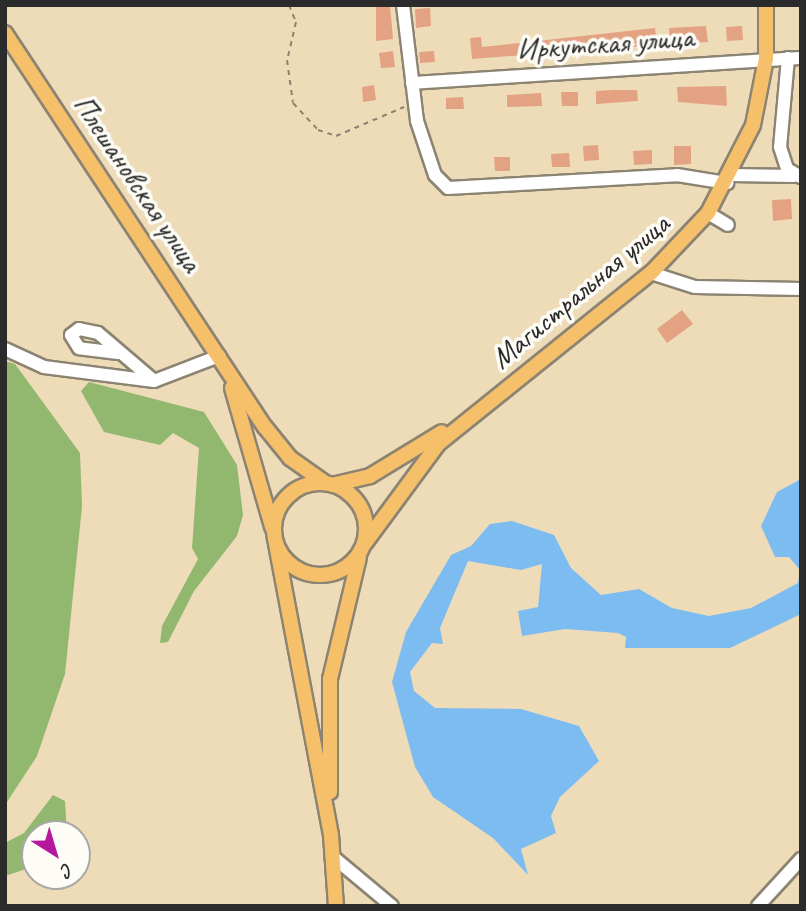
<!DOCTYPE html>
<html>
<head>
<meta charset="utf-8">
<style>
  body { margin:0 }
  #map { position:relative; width:806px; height:911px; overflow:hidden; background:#eedcb9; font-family:Caveat,sans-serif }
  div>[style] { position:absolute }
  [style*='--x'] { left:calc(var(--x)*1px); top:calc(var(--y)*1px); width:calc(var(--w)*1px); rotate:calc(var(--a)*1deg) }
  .forest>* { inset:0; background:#91b86e }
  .water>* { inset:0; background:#7dbcf1 }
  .building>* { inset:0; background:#e3a282 }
  .path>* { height:2px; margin-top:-1px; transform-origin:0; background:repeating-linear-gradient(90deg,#8c8472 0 5px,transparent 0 10px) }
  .roads { filter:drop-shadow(2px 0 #8c8472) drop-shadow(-2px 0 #8c8472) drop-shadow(0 2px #8c8472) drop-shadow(0 -2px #8c8472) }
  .minor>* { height:12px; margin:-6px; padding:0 6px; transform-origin:6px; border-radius:6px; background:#fff }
  .major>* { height:14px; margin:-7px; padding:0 7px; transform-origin:7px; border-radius:7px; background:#f6c06b }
  .major>.ring { margin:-7px; padding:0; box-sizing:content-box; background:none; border:14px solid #f6c06b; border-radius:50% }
  span { translate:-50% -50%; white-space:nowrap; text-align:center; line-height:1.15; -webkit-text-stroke:7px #fdfcf7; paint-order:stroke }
  .street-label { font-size:30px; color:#2b2b2b }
  .frame { position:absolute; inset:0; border:7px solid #2b2b2b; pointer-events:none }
  .north { position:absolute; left:21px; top:820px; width:70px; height:70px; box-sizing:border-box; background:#fdfcf7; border:2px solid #a9a8a5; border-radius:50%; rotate:143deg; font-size:19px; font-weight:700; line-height:28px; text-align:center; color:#2b2b2b }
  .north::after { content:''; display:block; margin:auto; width:24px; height:32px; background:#b5179e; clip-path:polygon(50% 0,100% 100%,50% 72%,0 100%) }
</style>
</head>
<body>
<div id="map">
  <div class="forest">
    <i style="clip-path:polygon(5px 361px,15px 364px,80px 453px,82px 506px,65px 674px,37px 756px,5px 805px)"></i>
    <i style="clip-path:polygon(89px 382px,204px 412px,237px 465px,243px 515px,237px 536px,194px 591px,168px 642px,160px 643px,162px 626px,198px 559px,192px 548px,199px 448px,173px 433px,160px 445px,104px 432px,81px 391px)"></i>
    <i style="clip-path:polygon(53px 795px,65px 801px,67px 834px,35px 834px,35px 866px,5px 876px,5px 843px,24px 833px)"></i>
  </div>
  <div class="water">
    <i style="clip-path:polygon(801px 479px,801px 614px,730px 648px,625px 648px,626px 637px,618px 633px,565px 629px,522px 636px,518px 611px,538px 607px,542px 564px,521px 570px,468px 561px,440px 628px,443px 644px,432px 643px,410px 672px,414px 691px,435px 708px,521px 709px,579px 726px,599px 761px,560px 797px,551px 816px,556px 833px,521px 849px,528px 875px,493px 838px,433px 797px,415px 767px,392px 682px,406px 632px,451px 555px,471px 546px,490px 524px,512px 521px,554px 535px,571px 568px,601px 595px,639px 589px,672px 608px,709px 616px,751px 608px,798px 583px,800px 570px,789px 557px,775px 557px,761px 526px,777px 492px)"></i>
  </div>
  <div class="building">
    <i style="clip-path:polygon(376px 5px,390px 5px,393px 39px,376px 41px)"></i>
    <i style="clip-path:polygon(430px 8px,431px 26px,416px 28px,415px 9px)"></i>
    <i style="clip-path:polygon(706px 26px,708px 42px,670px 45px,669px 28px)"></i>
    <i style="clip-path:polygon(742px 26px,743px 40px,727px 41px,726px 27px)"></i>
    <i style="clip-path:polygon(655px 28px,657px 45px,472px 59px,470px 38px,481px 37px,482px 47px)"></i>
    <i style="clip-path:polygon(393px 51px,395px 67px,381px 68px,379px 53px)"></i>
    <i style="clip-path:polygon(434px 51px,435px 62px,420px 63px,419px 52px)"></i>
    <i style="clip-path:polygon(374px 85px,376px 100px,363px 102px,362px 87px)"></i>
    <i style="clip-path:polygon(726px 86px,727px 106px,678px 102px,677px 87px)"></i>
    <i style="clip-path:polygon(614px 90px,637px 90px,638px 101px,596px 104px,596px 91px)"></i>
    <i style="clip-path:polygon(561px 92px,578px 92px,578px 106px,562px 106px)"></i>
    <i style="clip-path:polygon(541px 93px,542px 106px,507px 107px,507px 95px)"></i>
    <i style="clip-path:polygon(463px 97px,464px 109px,446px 109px,446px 98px)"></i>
    <i style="clip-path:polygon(598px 145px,599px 160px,584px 161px,583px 146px)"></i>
    <i style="clip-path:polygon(674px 146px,691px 146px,691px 164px,674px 165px)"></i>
    <i style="clip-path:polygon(652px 150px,652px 164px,634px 165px,633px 151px)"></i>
    <i style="clip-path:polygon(569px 153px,570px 167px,552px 167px,551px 154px)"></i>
    <i style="clip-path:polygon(494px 157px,510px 157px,510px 171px,495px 171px)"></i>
    <i style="clip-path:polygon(791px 199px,792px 219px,773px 221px,772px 200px)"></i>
    <i style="clip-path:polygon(682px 310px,693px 324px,667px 343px,657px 329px)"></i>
  </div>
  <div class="path">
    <i style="--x:289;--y:5;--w:18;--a:68"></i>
    <i style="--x:296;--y:22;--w:39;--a:103"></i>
    <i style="--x:287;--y:60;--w:43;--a:82.1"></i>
    <i style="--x:293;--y:103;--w:37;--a:47"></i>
    <i style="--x:318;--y:130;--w:19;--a:18"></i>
    <i style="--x:336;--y:136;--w:74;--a:-23.1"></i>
  </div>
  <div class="roads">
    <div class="minor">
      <i style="--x:403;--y:5;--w:117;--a:83.1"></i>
      <i style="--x:417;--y:121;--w:57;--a:71.6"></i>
      <i style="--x:435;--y:175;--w:18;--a:45"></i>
      <i style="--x:448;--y:188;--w:229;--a:-3.2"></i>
      <i style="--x:677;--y:175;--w:51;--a:9.1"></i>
      <i style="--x:788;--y:58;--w:89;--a:95.1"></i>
      <i style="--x:780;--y:147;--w:23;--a:72"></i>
      <i style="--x:787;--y:169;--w:16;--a:30"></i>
      <i style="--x:412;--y:83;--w:390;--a:-3.7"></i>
      <i style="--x:731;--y:175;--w:63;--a:0.9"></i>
      <i style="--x:708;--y:213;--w:23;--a:31"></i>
      <i style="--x:651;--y:273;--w:46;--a:17.7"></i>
      <i style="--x:695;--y:287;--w:106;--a:1.1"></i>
      <i style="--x:5;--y:349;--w:43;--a:24.8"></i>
      <i style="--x:44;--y:367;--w:111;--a:7.3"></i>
      <i style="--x:154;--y:381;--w:70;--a:-21"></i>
      <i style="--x:118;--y:353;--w:39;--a:-173"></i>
      <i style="--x:79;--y:348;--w:15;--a:-122"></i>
      <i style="--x:71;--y:335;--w:10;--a:-37"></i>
      <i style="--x:79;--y:329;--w:19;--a:12"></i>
      <i style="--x:98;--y:333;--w:72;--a:40.5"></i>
      <i style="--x:332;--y:856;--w:78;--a:39.8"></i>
      <i style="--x:758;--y:906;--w:64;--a:-47.5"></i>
    </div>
    <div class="major">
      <i style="--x:5;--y:33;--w:472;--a:56.6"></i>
      <i style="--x:265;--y:427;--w:40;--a:51"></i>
      <i style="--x:290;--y:458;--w:42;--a:35.2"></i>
      <i style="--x:232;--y:388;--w:145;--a:73.9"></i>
      <i class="ring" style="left:274px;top:483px;width:78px;height:78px"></i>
      <i style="--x:336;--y:484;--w:35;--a:-13"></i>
      <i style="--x:370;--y:476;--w:84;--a:-31.4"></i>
      <i style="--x:365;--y:543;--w:123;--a:-53.6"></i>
      <i style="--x:438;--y:444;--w:273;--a:-38.8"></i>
      <i style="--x:651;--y:273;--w:83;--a:-46.5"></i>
      <i style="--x:708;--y:213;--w:99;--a:-62.9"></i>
      <i style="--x:753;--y:125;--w:67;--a:-78.9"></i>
      <i style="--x:766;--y:59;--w:54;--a:-90"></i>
      <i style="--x:276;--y:544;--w:296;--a:79.3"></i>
      <i style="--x:331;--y:835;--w:71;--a:86"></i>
      <i style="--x:330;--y:792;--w:113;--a:-90"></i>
      <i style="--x:330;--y:679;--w:125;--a:-76.6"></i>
    </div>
  </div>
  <div class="street-label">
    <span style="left:605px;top:43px;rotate:-4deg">Иркутская улица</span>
    <span style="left:138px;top:183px;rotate:56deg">Плешановская улица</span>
    <span style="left:580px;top:291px;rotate:-40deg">Магистральная улица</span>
  </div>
  <div class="frame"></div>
  <div class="north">С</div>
</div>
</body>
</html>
